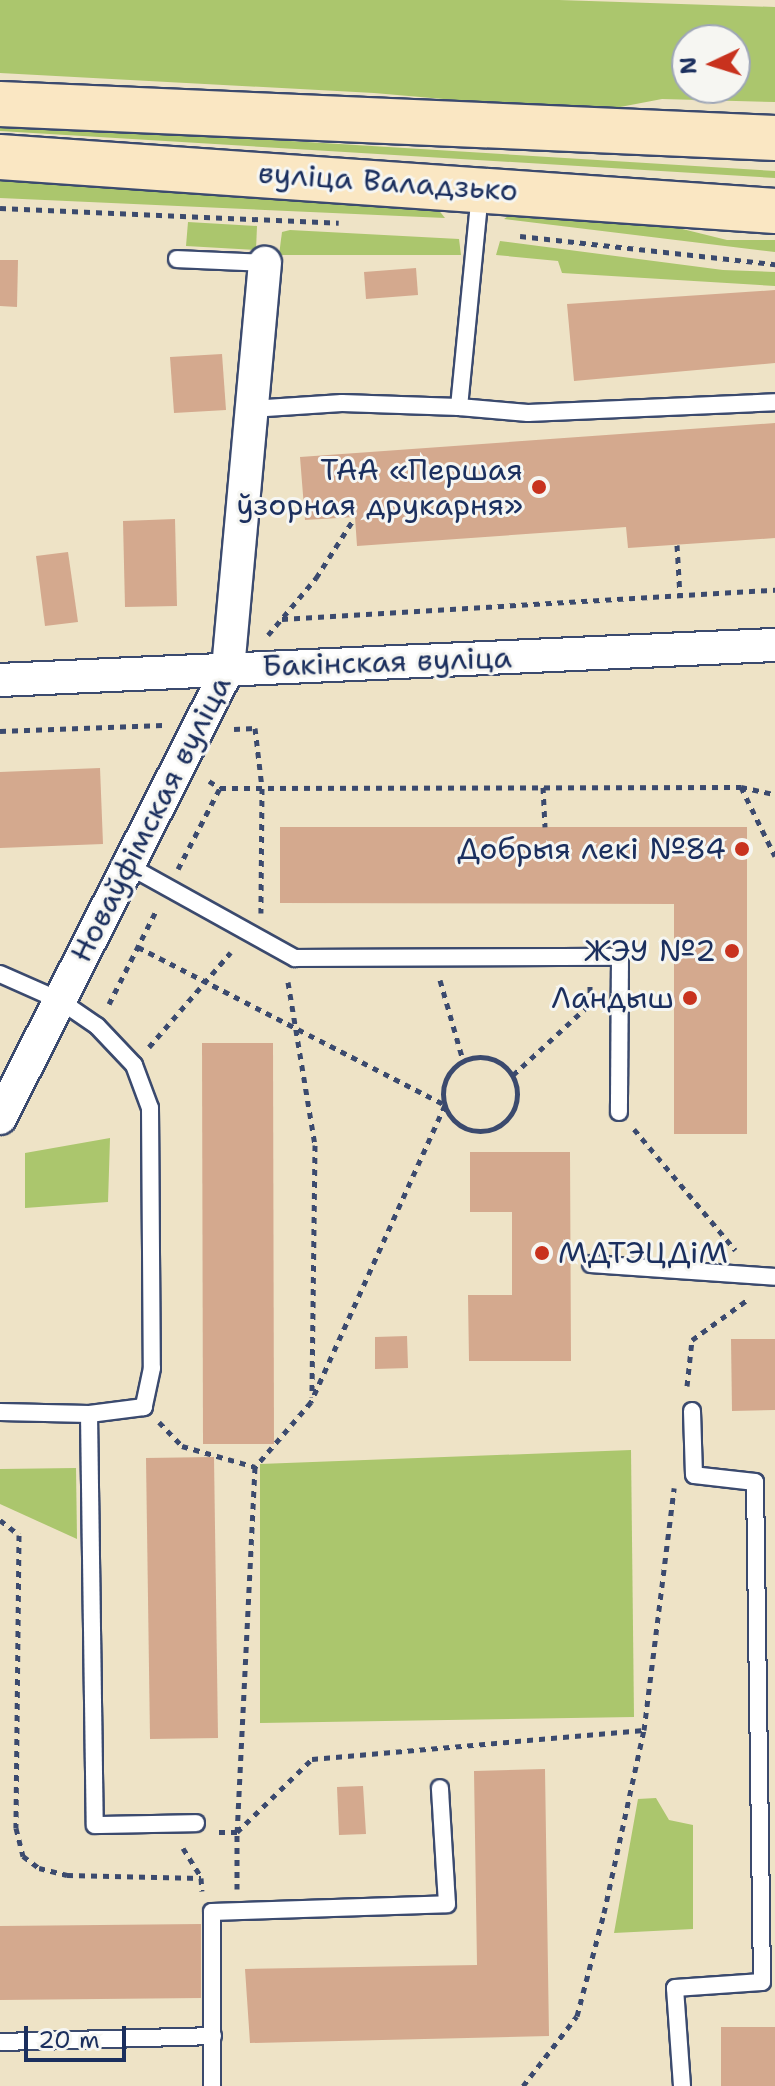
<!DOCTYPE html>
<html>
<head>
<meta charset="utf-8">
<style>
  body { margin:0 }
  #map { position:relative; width:775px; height:2086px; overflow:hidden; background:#eee3c6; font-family:"Shantell Sans",sans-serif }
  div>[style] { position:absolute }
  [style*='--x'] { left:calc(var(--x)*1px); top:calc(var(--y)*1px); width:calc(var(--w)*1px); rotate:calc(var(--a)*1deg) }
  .green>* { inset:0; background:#abc66d }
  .building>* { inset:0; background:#d4a98e }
  .path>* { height:5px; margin-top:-2.5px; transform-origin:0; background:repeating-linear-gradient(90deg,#3b4a6e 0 6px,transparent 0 12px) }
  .path>.ring { margin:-2.5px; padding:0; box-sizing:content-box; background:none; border:5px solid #3b4a6e; border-radius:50% }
  .roads { filter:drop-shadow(2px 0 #3b4a6e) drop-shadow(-2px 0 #3b4a6e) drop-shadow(0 2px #3b4a6e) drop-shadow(0 -2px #3b4a6e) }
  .lane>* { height:16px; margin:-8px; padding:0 8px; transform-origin:8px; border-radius:8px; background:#fff }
  .street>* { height:32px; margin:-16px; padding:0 16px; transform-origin:16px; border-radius:16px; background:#fff }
  .secondary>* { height:44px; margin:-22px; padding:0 22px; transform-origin:22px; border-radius:22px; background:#fae7c3 }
  .dots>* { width:22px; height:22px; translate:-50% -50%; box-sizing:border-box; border:4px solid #f6f6f2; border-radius:50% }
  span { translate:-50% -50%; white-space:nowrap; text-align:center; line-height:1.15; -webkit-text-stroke:6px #f6f6f2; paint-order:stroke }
  .street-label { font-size:30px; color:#1b2f5e }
  .poi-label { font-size:30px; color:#1b2f5e }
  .right { translate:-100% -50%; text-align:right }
  .left { translate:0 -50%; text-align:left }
  .north { position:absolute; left:671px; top:24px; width:80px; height:80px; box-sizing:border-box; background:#f6f6f2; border:2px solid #9ea6b7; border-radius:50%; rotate:266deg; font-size:22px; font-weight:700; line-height:32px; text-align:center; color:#1b2f5e }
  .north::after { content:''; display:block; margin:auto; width:28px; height:36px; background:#c8321e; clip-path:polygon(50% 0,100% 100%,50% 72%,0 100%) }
  .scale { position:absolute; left:24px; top:2026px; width:102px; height:36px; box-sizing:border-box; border:4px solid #1b2f5e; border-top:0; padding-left:10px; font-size:24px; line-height:28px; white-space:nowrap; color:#1b2f5e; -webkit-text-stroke:6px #f6f6f2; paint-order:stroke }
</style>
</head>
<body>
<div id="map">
  <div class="green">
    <i style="clip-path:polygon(evenodd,0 0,559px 0,775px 7px,775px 102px,662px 99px,594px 112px,374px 93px,0 73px,0 0,687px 40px,735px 40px,735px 88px,687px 88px,687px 40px)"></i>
    <i style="clip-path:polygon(0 123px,775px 171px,775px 178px,0 131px)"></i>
    <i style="clip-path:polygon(0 178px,437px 208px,445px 218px,0 198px)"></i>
    <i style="clip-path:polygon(524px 205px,650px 221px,727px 240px,775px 240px,775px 252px,504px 219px)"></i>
    <i style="clip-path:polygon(188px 222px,257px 226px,256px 250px,186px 246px)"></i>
    <i style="clip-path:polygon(290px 230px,459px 239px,461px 255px,279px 255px,282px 232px)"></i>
    <i style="clip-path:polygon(500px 241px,723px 270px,775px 272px,775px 286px,562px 273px,558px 261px,496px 255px)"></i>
    <i style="clip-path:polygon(110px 1138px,108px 1202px,25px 1208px,25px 1153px)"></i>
    <i style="clip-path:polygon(631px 1450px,634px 1717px,260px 1723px,260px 1464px)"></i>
    <i style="clip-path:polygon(76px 1468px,77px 1539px,0 1504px,0 1469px)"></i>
    <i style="clip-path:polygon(656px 1798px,669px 1820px,693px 1825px,693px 1929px,614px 1933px,638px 1799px)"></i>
  </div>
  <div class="building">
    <i style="clip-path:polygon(0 260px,18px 260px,17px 307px,0 306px)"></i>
    <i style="clip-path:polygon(416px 268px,418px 295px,366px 299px,364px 272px)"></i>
    <i style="clip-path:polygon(775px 290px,775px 363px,574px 381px,567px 304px)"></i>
    <i style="clip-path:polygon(222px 354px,226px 410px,174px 413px,170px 357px)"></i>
    <i style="clip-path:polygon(775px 423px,775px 538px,628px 548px,626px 527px,357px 546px,355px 517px,305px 520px,300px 457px)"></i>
    <i style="clip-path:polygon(175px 519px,177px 606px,125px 607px,123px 521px)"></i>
    <i style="clip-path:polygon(68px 552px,78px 622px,45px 626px,36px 556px)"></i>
    <i style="clip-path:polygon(100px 768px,103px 844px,0 848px,0 772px)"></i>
    <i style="clip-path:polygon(280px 827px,747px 827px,747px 1134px,674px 1134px,674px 904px,280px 903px)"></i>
    <i style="clip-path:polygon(202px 1043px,273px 1043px,274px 1444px,203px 1444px)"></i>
    <i style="clip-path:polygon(470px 1152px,570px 1152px,571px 1361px,469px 1361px,468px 1295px,512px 1295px,512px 1212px,470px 1212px)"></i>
    <i style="clip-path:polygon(407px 1336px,408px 1368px,375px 1369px,375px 1337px)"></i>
    <i style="clip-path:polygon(731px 1339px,775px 1339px,775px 1410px,732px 1411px)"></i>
    <i style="clip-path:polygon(214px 1457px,218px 1738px,150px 1739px,146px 1458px)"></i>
    <i style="clip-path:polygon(545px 1769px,549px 2036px,250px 2043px,245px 1969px,477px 1965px,474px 1771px)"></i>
    <i style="clip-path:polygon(363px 1786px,366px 1834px,339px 1835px,337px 1787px)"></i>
    <i style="clip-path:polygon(201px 1924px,201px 1998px,0 2000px,0 1926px)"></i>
    <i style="clip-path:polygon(721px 2027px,775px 2027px,775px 2086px,721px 2086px)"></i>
  </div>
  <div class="path">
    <i style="--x:0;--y:208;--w:339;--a:2.5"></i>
    <i style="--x:520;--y:236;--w:257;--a:6.3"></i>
    <i style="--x:677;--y:545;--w:50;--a:86.6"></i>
    <i style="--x:282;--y:619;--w:494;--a:-3.4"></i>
    <i style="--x:268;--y:635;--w:75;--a:-49.9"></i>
    <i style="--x:316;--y:578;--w:72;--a:-57.4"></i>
    <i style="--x:234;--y:729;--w:21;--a:-3"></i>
    <i style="--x:255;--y:728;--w:60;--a:83.3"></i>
    <i style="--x:262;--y:788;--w:125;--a:90.5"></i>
    <i style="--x:0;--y:731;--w:163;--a:-2.1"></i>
    <i style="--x:209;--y:781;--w:13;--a:32"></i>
    <i style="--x:220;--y:788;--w:521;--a:-0.11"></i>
    <i style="--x:741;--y:787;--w:77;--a:63.8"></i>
    <i style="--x:543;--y:787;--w:40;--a:87.1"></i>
    <i style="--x:741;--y:787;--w:35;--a:12"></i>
    <i style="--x:178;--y:869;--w:91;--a:-62.6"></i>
    <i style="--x:138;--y:947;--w:345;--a:27.2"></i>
    <i style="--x:445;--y:1105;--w:326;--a:114.3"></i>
    <i style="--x:311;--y:1402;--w:86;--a:130.7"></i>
    <i style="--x:440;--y:980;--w:83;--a:74"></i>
    <i style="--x:288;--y:982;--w:165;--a:80.6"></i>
    <i style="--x:315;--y:1145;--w:252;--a:90.7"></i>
    <i style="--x:109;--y:1004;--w:106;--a:-63.2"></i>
    <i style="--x:590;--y:1004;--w:23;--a:-90"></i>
    <i style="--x:149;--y:1047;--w:125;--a:-49.2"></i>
    <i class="ring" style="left:443px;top:1057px;width:69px;height:69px"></i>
    <i style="--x:513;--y:1075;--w:105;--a:-42.7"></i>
    <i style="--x:590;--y:1004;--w:6;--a:0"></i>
    <i style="--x:634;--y:1129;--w:158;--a:50.1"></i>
    <i style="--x:687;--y:1386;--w:46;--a:-83.8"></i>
    <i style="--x:692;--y:1340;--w:68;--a:-36"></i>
    <i style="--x:159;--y:1422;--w:33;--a:46"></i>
    <i style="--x:182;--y:1446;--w:76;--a:16"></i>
    <i style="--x:255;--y:1467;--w:365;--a:92.8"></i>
    <i style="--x:237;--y:1832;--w:20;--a:180"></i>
    <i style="--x:0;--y:1520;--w:24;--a:38"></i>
    <i style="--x:19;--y:1535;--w:293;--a:90.6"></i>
    <i style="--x:16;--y:1828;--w:29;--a:76"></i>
    <i style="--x:23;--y:1856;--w:20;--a:37"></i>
    <i style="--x:39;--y:1868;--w:29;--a:14"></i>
    <i style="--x:67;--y:1875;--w:134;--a:1.3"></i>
    <i style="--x:201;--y:1878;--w:13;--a:86"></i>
    <i style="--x:183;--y:1848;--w:34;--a:58"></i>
    <i style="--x:237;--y:1889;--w:57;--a:-90"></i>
    <i style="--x:237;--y:1832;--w:105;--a:-44.2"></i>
    <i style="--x:312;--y:1759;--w:333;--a:-5"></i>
    <i style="--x:523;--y:2086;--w:88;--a:-52.4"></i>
    <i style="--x:577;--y:2016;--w:106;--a:-75.3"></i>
    <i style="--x:604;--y:1913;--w:187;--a:-77.7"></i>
    <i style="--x:644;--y:1730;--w:244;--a:-82.9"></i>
  </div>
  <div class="roads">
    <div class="lane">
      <i style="--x:177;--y:259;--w:88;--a:2.6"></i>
      <i style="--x:459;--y:407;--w:69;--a:5"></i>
      <i style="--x:528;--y:413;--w:247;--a:-2.5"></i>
      <i style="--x:251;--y:409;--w:91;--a:-3.8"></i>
      <i style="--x:342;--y:403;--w:117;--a:2"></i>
      <i style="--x:459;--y:407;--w:214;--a:-84.4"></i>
      <i style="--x:127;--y:865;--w:192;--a:29"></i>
      <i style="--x:295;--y:958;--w:325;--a:-0.2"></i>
      <i style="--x:620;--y:957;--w:155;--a:90.4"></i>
      <i style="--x:0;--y:974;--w:64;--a:23.8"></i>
      <i style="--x:59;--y:1000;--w:46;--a:34.4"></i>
      <i style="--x:97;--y:1026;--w:54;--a:46.5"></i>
      <i style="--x:134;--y:1065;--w:46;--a:69.6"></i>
      <i style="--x:150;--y:1108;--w:260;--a:89.6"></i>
      <i style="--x:152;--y:1368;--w:40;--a:102"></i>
      <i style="--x:144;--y:1407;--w:55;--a:172.7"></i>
      <i style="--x:591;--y:1264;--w:184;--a:4"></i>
      <i style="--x:0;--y:1412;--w:89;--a:1.3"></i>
      <i style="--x:89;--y:1414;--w:411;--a:89.2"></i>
      <i style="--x:95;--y:1825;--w:101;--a:-1.1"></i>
      <i style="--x:0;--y:2042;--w:213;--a:-1.6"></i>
      <i style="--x:212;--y:2086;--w:174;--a:-90"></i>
      <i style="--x:212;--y:1912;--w:235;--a:-1.9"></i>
      <i style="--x:447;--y:1904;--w:116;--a:-93.5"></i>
      <i style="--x:682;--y:2086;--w:98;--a:-94.1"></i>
      <i style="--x:675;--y:1988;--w:87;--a:-3.9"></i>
      <i style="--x:762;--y:1982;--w:500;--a:-90.8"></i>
      <i style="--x:755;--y:1482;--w:61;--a:-173.5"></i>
      <i style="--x:694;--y:1475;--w:64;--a:-91.8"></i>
    </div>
    <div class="street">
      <i style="--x:0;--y:680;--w:776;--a:-2.59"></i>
      <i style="--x:0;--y:1118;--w:504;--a:-63.08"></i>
      <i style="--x:228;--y:669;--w:408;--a:-84.8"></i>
    </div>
    <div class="secondary">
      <i style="--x:0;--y:104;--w:776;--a:2.51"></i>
      <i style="--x:0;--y:157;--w:777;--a:3.99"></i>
    </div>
  </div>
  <div class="dots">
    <i style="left:539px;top:487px;background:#c8321e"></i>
    <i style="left:742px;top:849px;background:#c8321e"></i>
    <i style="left:732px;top:951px;background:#c8321e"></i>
    <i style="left:690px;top:998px;background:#c8321e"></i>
    <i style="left:542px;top:1253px;background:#c8321e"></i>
  </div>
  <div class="street-label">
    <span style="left:388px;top:182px;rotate:4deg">вуліца Валадзько</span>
    <span style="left:387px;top:662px;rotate:-2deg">Бакінская вуліца</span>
    <span style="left:151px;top:819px;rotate:-63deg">Новаўфімская вуліца</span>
  </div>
  <div class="poi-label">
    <span class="right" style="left:523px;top:487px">ТАА «Першая<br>ўзорная друкарня»</span>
    <span class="right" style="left:726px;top:849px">Добрыя лекі №84</span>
    <span class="right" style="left:716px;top:951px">ЖЭУ №2</span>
    <span class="right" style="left:674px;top:998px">Ландыш</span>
    <span class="left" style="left:558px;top:1253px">МДТЭЦДіМ</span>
  </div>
  <div class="north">N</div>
  <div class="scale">20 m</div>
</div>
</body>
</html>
